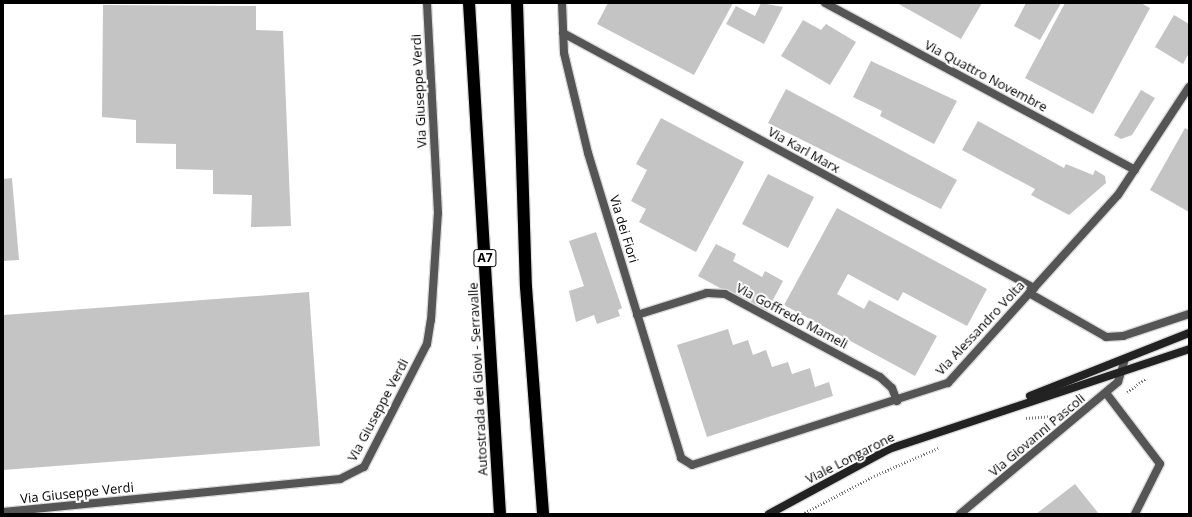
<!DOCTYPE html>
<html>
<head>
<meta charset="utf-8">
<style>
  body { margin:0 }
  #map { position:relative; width:1192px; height:517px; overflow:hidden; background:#fff; font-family:"Open Sans",sans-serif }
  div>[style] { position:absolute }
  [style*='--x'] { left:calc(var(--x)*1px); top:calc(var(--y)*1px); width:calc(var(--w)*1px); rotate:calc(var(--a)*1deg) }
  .building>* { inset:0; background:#c4c4c4 }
  .path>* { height:2.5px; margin-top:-1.25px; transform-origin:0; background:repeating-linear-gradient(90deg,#777 0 1px,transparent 0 3px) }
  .roads { filter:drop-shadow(1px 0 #dbdbdb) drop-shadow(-1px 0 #dbdbdb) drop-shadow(0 1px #dbdbdb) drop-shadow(0 -1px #dbdbdb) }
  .service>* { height:8px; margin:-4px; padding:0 4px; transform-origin:4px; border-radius:4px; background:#555 }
  .minor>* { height:8px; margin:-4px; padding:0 4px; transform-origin:4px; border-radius:4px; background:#555 }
  .secondary>* { height:8px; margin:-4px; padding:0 4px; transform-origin:4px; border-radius:4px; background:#222 }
  .motorway>* { height:12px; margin:-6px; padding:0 6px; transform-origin:6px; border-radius:6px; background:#000 }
  span { translate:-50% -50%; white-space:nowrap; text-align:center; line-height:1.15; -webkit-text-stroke:4px #fff; paint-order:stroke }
  .shield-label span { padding:1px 3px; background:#fff; border:1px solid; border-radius:3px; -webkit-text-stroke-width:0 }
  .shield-label { font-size:12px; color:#000; font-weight:700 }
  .street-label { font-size:13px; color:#000 }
  .frame { position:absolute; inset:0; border:4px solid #000; pointer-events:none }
</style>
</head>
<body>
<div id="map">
  <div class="building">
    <i style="clip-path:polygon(608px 3px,733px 3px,694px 75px,597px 24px)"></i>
    <i style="clip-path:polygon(761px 3px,783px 7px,764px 44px,726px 24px,736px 6px,755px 16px)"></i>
    <i style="clip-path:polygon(897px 3px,982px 3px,961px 39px)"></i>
    <i style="clip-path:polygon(1026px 3px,1061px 3px,1040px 40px,1014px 26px)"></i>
    <i style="clip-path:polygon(1065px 3px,1141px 3px,1150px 8px,1093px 114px,1025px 78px)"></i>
    <i style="clip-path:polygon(103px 5px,256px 6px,256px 30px,283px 31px,291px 226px,251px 227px,252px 195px,213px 194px,213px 170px,176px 169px,176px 144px,136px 143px,136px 120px,102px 117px)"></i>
    <i style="clip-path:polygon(1174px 15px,1189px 24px,1189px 53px,1183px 64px,1155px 47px)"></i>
    <i style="clip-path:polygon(803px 20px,821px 30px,826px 24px,856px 42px,830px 85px,781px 56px)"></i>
    <i style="clip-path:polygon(871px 61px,957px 101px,934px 144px,880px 116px,882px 111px,853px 97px)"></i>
    <i style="clip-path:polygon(786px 89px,957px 180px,941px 209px,768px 123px)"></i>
    <i style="clip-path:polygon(1141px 90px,1155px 98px,1132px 135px,1121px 139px,1114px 135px)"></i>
    <i style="clip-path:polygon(661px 118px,744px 162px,696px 252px,639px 222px,646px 209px,631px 201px,647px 170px,636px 164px)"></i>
    <i style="clip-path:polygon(978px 121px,1064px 168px,1066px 164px,1093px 175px,1095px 170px,1105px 176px,1106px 183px,1069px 215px,1031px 195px,1035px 189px,962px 150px)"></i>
    <i style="clip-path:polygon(1185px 128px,1189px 130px,1189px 212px,1150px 190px)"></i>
    <i style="clip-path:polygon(768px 174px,814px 197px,788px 248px,742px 224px)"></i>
    <i style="clip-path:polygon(12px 178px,19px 260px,3px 261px,3px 179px)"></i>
    <i style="clip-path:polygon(837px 208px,987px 289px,967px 326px,903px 292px,898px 301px,848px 274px,837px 294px,864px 309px,869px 300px,937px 336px,915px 376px,784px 305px)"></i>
    <i style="clip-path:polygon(596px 232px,622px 308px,618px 310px,620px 316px,597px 324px,594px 315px,576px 322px,569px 291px,584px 286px,569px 241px)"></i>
    <i style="clip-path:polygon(716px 244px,736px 254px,733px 261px,762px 277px,765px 271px,783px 281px,766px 313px,698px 276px)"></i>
    <i style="clip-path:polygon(309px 292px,320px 446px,3px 470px,3px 315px)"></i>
    <i style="clip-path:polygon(728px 329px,733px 345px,748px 340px,753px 355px,766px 350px,772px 367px,788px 362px,792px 374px,810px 368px,815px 387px,829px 382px,833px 396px,707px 437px,677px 345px)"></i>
    <i style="clip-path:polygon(1075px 484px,1099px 514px,1036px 514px)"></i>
  </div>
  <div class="path">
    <i style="--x:1127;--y:392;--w:24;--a:-36"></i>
    <i style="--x:1026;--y:418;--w:31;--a:-4"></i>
    <i style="--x:802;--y:514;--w:81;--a:-27.8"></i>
    <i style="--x:874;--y:476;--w:70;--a:-23.6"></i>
  </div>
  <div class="roads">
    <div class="service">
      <i style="--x:1106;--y:393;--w:89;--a:52.7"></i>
      <i style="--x:1160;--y:464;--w:56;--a:116.6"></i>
    </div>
    <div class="minor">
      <i style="--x:562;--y:3;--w:50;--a:87.7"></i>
      <i style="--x:564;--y:53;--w:103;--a:76.5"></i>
      <i style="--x:588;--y:153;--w:319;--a:73"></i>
      <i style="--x:681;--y:458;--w:13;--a:32"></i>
      <i style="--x:692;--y:465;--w:269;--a:-17.8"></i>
      <i style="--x:948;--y:383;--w:253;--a:-47.9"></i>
      <i style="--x:1118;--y:195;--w:129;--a:-56.7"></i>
      <i style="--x:825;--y:3;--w:352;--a:28.3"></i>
      <i style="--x:563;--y:33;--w:536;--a:28.43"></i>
      <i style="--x:1029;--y:293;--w:89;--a:29.7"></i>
      <i style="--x:1106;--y:337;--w:17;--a:-3"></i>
      <i style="--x:1123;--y:336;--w:70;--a:-18.4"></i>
      <i style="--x:637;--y:315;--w:73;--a:-17.4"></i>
      <i style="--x:707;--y:293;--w:18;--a:3"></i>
      <i style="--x:725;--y:294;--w:176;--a:28.2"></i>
      <i style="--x:880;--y:377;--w:16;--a:43"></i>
      <i style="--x:892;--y:388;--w:14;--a:69"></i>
      <i style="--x:3;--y:512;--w:339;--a:-5.6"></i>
      <i style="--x:340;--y:479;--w:27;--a:-27"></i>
      <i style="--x:364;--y:467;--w:138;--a:-62.9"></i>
      <i style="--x:427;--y:344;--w:24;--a:-81"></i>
      <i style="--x:431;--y:320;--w:107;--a:-86.3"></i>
      <i style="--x:438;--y:213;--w:210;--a:-93"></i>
      <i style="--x:960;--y:514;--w:206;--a:-39.9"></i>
      <i style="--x:1118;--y:382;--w:24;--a:-73"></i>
    </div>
    <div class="secondary">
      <i style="--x:1030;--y:396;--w:171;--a:-21.6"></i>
      <i style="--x:769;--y:514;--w:136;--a:-28.4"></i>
      <i style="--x:889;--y:449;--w:316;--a:-18.4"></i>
    </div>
    <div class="motorway">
      <i style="--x:469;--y:3;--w:512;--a:86.53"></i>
      <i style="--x:517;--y:3;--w:284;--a:88.2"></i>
      <i style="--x:526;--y:287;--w:228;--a:85.7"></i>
    </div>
  </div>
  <div class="shield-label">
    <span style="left:485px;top:258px">A7</span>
  </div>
  <div class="street-label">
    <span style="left:986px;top:76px;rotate:28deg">Via Quattro Novembre</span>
    <span style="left:419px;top:91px;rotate:-93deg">Via Giuseppe Verdi</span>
    <span style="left:804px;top:150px;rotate:29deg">Via Karl Marx</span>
    <span style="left:624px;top:229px;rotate:73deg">Via dei Fiori</span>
    <span style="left:792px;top:316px;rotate:28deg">Via Goffredo Mameli</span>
    <span style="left:980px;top:328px;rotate:-47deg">Via Alessandro Volta</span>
    <span style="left:478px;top:379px;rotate:-93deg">Autostrada dei Giovi - Serravalle</span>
    <span style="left:378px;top:410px;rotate:-62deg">Via Giuseppe Verdi</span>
    <span style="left:1037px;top:435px;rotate:-40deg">Via Giovanni Pascoli</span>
    <span style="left:850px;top:458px;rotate:-27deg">Viale Longarone</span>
    <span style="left:77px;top:493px;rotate:-6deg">Via Giuseppe Verdi</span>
  </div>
  <div class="frame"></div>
</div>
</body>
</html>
